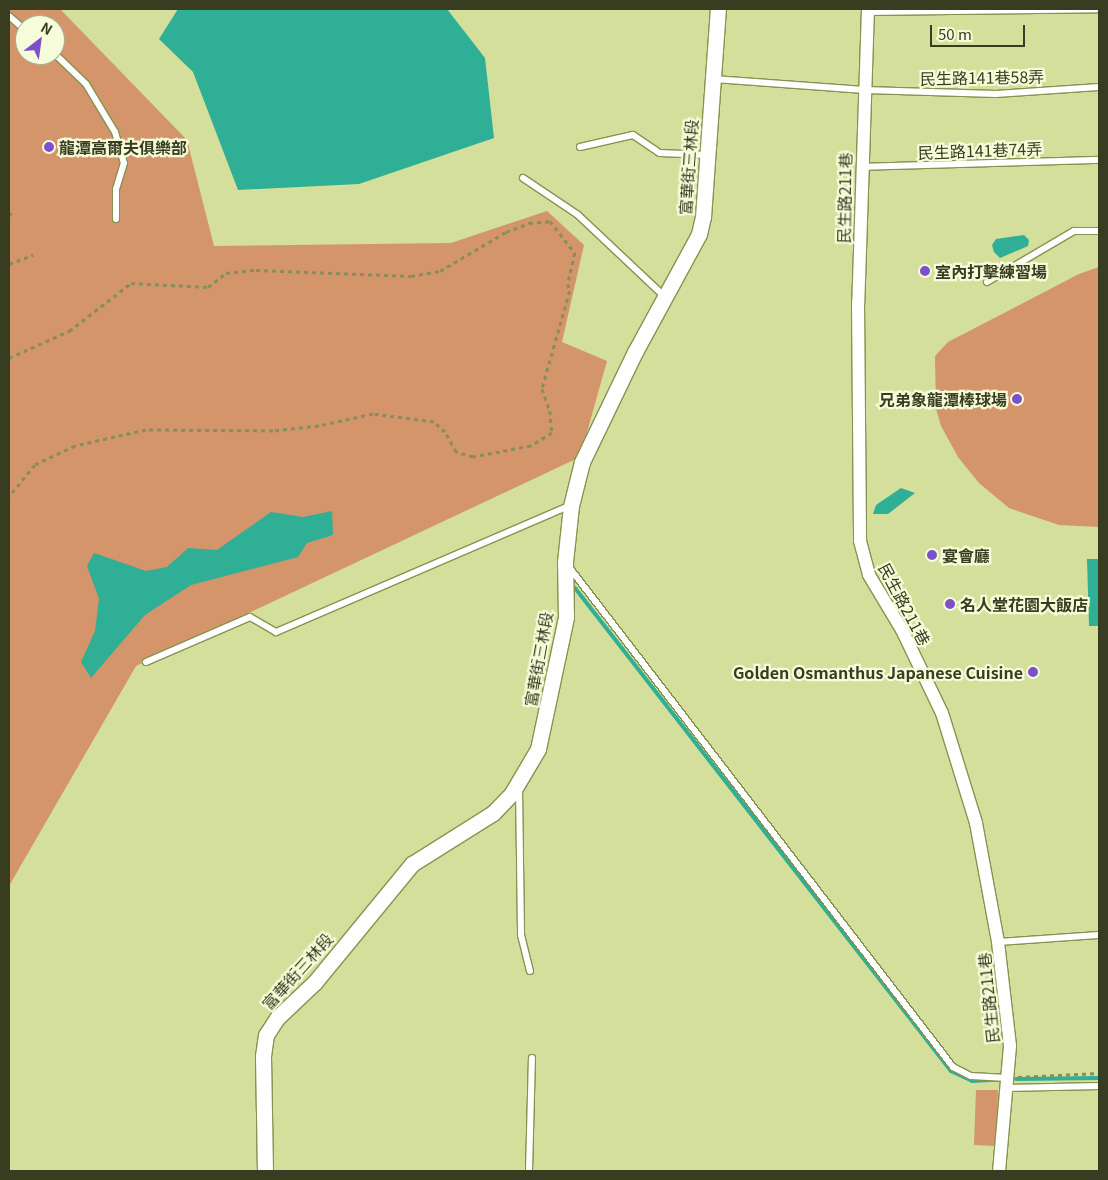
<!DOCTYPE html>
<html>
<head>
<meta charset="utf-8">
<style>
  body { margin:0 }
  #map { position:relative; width:1108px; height:1180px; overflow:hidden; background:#d3df9a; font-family:Georgia,"Noto Sans TC",serif }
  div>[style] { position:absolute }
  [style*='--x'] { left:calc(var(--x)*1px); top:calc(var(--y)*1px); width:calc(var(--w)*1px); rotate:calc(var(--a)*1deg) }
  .green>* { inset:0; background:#d39569 }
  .water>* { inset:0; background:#2eaf96 }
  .stream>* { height:4px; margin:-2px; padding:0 2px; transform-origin:2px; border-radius:2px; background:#2eaf96 }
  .path>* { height:2.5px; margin-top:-1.25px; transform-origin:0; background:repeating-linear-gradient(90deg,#868e5d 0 4px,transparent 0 8px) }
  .roads { filter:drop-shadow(1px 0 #889250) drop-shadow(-1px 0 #889250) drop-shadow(0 1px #889250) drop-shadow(0 -1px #889250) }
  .service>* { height:6px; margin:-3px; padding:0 3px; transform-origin:3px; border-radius:3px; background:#fff }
  .minor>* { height:12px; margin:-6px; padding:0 6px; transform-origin:6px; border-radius:6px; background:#fff }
  .tertiary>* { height:15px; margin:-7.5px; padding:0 7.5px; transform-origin:7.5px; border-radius:7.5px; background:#fff }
  .dots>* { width:14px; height:14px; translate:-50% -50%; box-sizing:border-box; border:2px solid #f6fcda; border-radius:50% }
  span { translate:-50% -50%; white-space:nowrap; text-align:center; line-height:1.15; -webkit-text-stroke:4.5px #f6fcda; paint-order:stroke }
  .street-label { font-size:16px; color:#383c20 }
  .poi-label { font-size:16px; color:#383c20; font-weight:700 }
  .left { translate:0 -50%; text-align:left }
  .right { translate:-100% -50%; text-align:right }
  .frame { position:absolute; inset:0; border:10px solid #383c20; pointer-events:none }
  .north { position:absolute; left:15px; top:15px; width:50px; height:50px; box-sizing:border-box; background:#f6fcda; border:1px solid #aaaf90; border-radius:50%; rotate:30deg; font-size:14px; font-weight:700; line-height:20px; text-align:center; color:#383c20 }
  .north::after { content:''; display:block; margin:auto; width:18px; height:22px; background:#7b50c9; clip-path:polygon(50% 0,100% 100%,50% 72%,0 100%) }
  .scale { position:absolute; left:930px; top:25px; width:95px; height:22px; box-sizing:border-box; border:2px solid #383c20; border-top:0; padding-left:6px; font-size:15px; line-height:18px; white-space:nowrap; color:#383c20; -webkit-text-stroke:4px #f6fcda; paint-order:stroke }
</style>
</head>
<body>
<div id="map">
  <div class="green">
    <i style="clip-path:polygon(evenodd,9px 9px,60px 9px,187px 140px,214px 246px,451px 243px,547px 211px,584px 245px,562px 342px,607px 361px,580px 457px,136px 666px,9px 886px,9px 9px,25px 25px,55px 25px,55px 55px,25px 55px,25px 25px)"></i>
    <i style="clip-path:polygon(1099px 267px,1099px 527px,1059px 525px,1009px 508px,979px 483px,958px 457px,941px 426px,936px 409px,935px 356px,948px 342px,1079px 274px)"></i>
    <i style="clip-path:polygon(976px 1090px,998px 1090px,996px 1146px,974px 1145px)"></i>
  </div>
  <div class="water">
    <i style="clip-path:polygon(178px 9px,447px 9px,485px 58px,494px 138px,359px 184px,238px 190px,193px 72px,159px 39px)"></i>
    <i style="clip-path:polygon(1024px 235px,1029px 240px,1028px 246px,1000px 258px,994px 252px,992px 245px,996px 239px)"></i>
    <i style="clip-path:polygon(901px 488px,915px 493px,888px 514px,873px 514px,876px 505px)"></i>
    <i style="clip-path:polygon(332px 511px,333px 535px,307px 543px,298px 557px,191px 585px,145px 615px,91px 678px,81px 662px,95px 631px,99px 599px,87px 566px,94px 553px,146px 571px,167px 567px,188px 548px,217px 550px,271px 512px,303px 517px)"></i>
    <i style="clip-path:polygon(1087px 559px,1099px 559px,1099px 626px,1089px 626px)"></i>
  </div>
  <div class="stream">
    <i style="--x:575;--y:588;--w:612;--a:52.1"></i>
    <i style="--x:951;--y:1071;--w:23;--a:25"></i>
    <i style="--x:972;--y:1081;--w:22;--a:-3"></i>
    <i style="--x:1016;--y:1079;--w:83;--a:-0.7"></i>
  </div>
  <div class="path">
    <i style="--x:9;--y:216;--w:4;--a:-56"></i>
    <i style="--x:9;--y:264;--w:26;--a:-21"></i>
    <i style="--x:9;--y:358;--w:66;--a:-24.2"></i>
    <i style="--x:69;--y:331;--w:78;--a:-37.7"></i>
    <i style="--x:131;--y:283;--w:77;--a:3"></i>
    <i style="--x:208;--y:287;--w:23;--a:-38"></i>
    <i style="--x:226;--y:273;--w:30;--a:-6"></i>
    <i style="--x:256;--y:270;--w:155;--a:2.2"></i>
    <i style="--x:411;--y:276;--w:29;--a:-10"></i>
    <i style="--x:440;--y:271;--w:77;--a:-30.6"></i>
    <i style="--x:506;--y:232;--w:25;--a:-21"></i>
    <i style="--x:529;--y:223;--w:21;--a:-5"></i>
    <i style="--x:550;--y:221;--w:41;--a:52"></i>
    <i style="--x:575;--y:253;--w:32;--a:103"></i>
    <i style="--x:568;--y:284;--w:7;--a:74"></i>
    <i style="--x:570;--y:291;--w:102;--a:105.9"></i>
    <i style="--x:542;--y:389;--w:23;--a:70"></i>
    <i style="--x:550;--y:411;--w:22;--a:85"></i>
    <i style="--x:552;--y:433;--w:25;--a:148"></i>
    <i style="--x:531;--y:446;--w:59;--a:169.3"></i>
    <i style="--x:473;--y:457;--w:18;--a:-164"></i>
    <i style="--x:456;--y:452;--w:23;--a:-119"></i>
    <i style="--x:445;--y:432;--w:15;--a:-138"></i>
    <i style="--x:434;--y:422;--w:62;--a:-172.5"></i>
    <i style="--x:373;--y:414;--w:55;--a:167.5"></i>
    <i style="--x:319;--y:426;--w:46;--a:173.8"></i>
    <i style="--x:273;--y:431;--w:127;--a:-179.5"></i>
    <i style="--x:146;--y:430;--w:73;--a:167.3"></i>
    <i style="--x:75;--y:446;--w:44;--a:154.6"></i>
    <i style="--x:35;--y:465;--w:41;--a:129.1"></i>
    <i style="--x:1018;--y:1077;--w:81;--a:-2.8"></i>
  </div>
  <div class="roads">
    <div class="service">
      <i style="--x:868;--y:12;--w:231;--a:-0.7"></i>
      <i style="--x:9;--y:16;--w:21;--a:41"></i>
      <i style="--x:55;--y:54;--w:43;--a:44.1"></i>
      <i style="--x:86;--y:84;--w:56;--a:58.9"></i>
      <i style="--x:115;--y:132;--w:32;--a:74"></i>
      <i style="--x:124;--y:163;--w:27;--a:107"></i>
      <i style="--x:116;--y:189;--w:30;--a:90"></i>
      <i style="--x:714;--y:79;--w:151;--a:4.2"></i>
      <i style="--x:865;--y:90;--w:131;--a:1.7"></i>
      <i style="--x:996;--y:94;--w:103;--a:-3.9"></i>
      <i style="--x:580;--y:147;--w:54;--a:-12.8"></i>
      <i style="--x:633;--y:135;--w:32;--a:34"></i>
      <i style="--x:660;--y:153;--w:47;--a:2.4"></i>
      <i style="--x:861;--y:167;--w:238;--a:-1.7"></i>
      <i style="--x:523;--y:178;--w:66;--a:33.9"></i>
      <i style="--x:578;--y:215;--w:120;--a:43.3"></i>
      <i style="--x:987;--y:282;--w:101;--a:-30.4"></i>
      <i style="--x:1074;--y:231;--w:25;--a:0"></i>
      <i style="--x:569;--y:567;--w:630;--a:52.48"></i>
      <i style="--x:953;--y:1067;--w:20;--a:27"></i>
      <i style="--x:971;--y:1076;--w:36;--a:3"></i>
      <i style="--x:146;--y:662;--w:113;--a:-23.4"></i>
      <i style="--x:250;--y:617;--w:30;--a:30"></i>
      <i style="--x:276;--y:632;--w:319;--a:-23.3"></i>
      <i style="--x:519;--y:788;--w:147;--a:89.2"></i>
      <i style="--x:521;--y:935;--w:37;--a:76"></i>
      <i style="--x:998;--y:942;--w:101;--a:-4"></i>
      <i style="--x:1006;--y:1088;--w:93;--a:-1.2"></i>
      <i style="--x:529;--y:1171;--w:113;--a:-88.5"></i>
    </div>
    <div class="minor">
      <i style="--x:868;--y:9;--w:294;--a:91.9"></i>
      <i style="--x:858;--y:303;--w:238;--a:89.5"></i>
      <i style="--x:860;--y:541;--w:35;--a:75"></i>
      <i style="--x:869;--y:575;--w:64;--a:59"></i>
      <i style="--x:902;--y:630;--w:92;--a:64.3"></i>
      <i style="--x:942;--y:713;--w:115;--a:72.8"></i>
      <i style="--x:976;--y:823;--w:121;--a:79.5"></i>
      <i style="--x:998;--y:942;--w:105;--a:83.4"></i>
      <i style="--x:1010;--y:1046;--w:125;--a:95"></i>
    </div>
    <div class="tertiary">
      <i style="--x:265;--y:1171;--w:115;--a:-91"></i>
      <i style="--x:263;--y:1056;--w:21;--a:-82"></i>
      <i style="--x:266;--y:1035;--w:20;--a:-57"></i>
      <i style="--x:277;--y:1018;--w:52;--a:-43.5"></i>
      <i style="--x:315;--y:982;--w:153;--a:-50.6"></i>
      <i style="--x:412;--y:864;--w:96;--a:-32.2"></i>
      <i style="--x:493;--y:813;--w:28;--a:-46"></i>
      <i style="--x:512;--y:793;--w:51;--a:-59.4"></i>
      <i style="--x:538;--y:749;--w:135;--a:-78"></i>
      <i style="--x:566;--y:617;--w:55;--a:-91"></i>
      <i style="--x:565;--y:562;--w:56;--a:-83.9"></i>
      <i style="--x:571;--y:506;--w:45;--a:-76"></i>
      <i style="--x:582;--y:462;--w:122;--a:-64.3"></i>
      <i style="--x:635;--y:352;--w:134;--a:-61.5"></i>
      <i style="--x:699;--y:234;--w:17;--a:-77"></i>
      <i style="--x:703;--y:217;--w:209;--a:-85.9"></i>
    </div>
  </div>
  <div class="dots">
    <i style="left:49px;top:147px;background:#7b50c9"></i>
    <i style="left:925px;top:271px;background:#7b50c9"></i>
    <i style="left:1017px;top:399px;background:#7b50c9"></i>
    <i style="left:932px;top:555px;background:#7b50c9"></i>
    <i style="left:950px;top:604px;background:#7b50c9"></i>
    <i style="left:1033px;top:672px;background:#7b50c9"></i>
  </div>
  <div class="street-label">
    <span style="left:982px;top:77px;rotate:-1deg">民生路141巷58弄</span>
    <span style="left:980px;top:150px;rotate:-2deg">民生路141巷74弄</span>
    <span style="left:688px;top:167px;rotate:-86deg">富華街三林段</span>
    <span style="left:844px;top:198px;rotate:-89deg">民生路211巷</span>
    <span style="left:905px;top:604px;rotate:62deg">民生路211巷</span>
    <span style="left:538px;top:659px;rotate:-80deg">富華街三林段</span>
    <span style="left:297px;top:971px;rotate:-48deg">富華街三林段</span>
    <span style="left:988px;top:998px;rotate:-96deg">民生路211巷</span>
  </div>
  <div class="poi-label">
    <span class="left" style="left:59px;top:147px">龍潭高爾夫俱樂部</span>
    <span class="left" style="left:935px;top:271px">室內打擊練習場</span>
    <span class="right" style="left:1007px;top:399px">兄弟象龍潭棒球場</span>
    <span class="left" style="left:942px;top:555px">宴會廳</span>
    <span class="left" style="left:960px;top:604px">名人堂花園大飯店</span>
    <span class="right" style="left:1023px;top:672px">Golden Osmanthus Japanese Cuisine</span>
  </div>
  <div class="frame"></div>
  <div class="north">N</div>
  <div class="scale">50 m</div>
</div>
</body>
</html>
